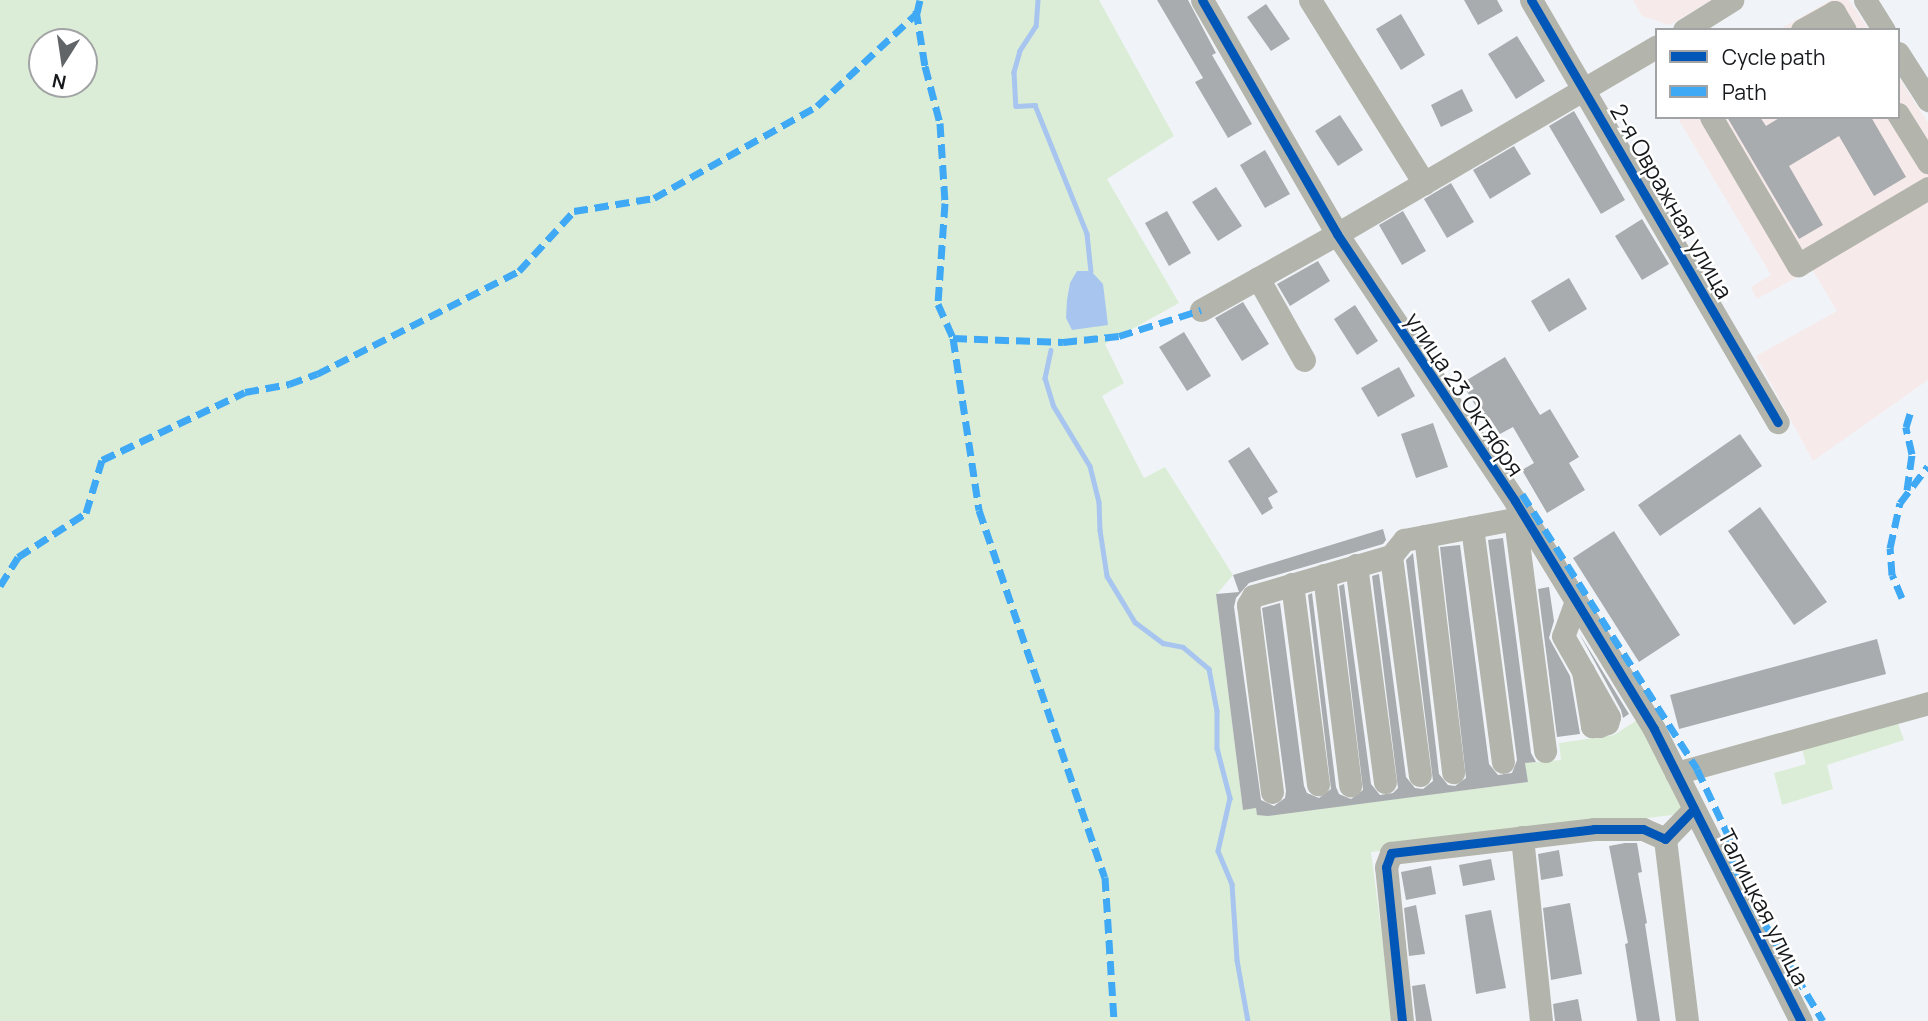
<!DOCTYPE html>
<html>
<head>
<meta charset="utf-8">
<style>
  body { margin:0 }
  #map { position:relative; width:1928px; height:1021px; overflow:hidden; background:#f0f4f8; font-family:Manrope,sans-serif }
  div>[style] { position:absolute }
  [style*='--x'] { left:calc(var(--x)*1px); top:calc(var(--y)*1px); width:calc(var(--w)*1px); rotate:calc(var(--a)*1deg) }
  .education>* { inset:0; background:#f7eaea }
  .green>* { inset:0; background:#dbedd6 }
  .water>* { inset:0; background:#a7c5ef }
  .stream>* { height:4.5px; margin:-2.25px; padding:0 2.25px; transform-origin:2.25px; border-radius:2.25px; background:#a7c5ef }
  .building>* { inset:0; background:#a9acaf }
  .minor>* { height:23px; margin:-11.5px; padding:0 11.5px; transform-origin:11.5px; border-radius:11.5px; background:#b3b5ac }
  .quiet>* { height:7px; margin-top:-3.5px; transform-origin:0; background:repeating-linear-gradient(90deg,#3fa9f5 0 14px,transparent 0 21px) }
  .cycleway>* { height:9px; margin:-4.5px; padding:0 4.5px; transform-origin:4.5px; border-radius:4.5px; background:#0057b8 }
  span { translate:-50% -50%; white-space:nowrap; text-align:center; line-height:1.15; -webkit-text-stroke:5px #fff; paint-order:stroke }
  .street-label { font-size:23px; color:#16181b }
  .legend { position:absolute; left:1655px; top:28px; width:245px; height:91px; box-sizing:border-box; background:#fff; border:2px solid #a2a3a4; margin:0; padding:9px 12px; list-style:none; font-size:21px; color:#16181b }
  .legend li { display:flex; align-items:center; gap:14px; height:35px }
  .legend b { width:35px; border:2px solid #a2a3a4 }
  .north { position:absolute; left:28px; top:28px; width:70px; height:70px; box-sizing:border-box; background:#fff; border:2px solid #a2a3a4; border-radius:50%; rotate:192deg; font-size:19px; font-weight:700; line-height:28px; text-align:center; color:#16181b }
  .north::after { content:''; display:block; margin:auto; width:24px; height:32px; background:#626568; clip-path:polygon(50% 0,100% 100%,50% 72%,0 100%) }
</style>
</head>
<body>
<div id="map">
  <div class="education">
    <i style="clip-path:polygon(1633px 0,1712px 0,1670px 25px,1642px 16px)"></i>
    <i style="clip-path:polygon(1831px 0,1849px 0,1869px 30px,1778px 30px)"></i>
    <i style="clip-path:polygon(1898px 76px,1928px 123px,1928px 380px,1813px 461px,1756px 356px,1837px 311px,1812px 269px,1757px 299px,1751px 287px,1771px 275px,1677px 117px,1898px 117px)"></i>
  </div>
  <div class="green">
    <i style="clip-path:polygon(evenodd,0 0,1099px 0,1174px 136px,1107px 179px,1179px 303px,1105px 344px,1124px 383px,1102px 396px,1144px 478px,1165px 467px,1233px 575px,1216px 595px,1243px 809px,1256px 808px,1258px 815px,1269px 815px,1527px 782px,1525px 763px,1561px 760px,1559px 743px,1614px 735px,1645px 715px,1693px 810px,1672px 815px,1371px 852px,1393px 1021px,0 1021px,0 0,42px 42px,84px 42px,84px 84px,42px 84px,42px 42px)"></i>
    <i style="clip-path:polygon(1896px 718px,1904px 740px,1827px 765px,1833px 789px,1782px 805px,1774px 773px,1806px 764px,1801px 746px)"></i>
  </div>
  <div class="water">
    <i style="clip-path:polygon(1077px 271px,1091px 271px,1103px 284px,1108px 325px,1072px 330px,1066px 318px,1067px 300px,1070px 283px)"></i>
  </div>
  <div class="stream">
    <i style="--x:1038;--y:0;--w:26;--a:94"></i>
    <i style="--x:1036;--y:26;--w:30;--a:123"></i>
    <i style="--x:1020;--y:51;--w:22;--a:106"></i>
    <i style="--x:1014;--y:72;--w:34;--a:87"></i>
    <i style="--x:1016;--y:106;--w:19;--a:-3"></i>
    <i style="--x:1035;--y:105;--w:139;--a:68"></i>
    <i style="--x:1087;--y:234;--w:37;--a:84"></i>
    <i style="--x:1051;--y:350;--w:29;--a:102"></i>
    <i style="--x:1045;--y:378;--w:28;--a:73"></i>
    <i style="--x:1053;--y:405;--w:71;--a:58.8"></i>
    <i style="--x:1090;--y:466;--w:37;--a:76"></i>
    <i style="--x:1099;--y:502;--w:28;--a:88"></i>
    <i style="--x:1100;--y:530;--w:47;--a:81.3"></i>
    <i style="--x:1107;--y:576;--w:54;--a:58.7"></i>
    <i style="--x:1135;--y:622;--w:35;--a:37"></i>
    <i style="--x:1163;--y:643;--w:20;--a:11"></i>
    <i style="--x:1183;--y:647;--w:34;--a:40"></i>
    <i style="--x:1209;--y:669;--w:43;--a:79.2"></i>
    <i style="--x:1217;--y:711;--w:37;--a:90"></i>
    <i style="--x:1217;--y:748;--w:52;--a:75.4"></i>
    <i style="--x:1230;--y:798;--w:54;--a:102.8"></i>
    <i style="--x:1218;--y:851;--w:36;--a:67"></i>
    <i style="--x:1232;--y:884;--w:76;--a:86.2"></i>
    <i style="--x:1237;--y:960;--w:62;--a:79.8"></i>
  </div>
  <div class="building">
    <i style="clip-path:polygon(1157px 0,1188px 0,1216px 53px,1212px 55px,1252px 124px,1228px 138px,1195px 82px,1203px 78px)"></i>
    <i style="clip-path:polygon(1464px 0,1497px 0,1503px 11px,1478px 25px)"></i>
    <i style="clip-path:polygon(1266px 4px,1290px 39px,1271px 51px,1247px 17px)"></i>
    <i style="clip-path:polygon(1401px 14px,1425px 55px,1401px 70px,1376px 29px)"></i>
    <i style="clip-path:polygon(1517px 36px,1545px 81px,1516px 99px,1488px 54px)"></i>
    <i style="clip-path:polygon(1462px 89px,1473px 111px,1441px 127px,1431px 105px)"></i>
    <i style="clip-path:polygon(1574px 111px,1625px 200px,1601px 214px,1549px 126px)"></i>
    <i style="clip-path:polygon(1340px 115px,1363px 150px,1338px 166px,1315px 131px)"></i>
    <i style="clip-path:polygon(1727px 117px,1760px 117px,1766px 126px,1781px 117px,1871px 117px,1906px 177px,1874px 196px,1839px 136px,1789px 166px,1823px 225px,1799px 239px)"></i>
    <i style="clip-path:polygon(1514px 146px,1531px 174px,1490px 199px,1473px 170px)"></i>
    <i style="clip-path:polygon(1265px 150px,1290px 194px,1265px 208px,1240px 165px)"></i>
    <i style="clip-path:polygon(1451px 183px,1474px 222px,1447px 238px,1424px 199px)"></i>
    <i style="clip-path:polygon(1216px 187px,1242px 226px,1218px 241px,1192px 202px)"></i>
    <i style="clip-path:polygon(1167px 211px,1191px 253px,1169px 266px,1145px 223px)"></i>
    <i style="clip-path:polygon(1403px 211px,1426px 251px,1402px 265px,1379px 225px)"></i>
    <i style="clip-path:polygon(1642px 219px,1669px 264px,1642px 280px,1615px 236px)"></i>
    <i style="clip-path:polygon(1318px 261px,1330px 281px,1290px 306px,1277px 284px)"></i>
    <i style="clip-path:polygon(1569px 278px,1587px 309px,1549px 332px,1531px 301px)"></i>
    <i style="clip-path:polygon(1243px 302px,1269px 344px,1242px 361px,1215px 318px)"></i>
    <i style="clip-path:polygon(1355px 305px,1378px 341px,1357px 355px,1334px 319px)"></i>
    <i style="clip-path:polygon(1184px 332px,1211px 376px,1187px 391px,1159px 347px)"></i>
    <i style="clip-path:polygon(1505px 357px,1540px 415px,1550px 409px,1579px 457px,1569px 463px,1585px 490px,1547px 513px,1522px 470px,1534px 463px,1513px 427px,1500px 434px,1489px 417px,1484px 420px,1462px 383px)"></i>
    <i style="clip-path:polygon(1399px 367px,1415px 396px,1378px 417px,1361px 388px)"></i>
    <i style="clip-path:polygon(1433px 423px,1448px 467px,1416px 478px,1401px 434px)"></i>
    <i style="clip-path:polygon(1740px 434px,1762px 466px,1660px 536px,1638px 505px)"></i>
    <i style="clip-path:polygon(1249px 447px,1278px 492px,1268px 498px,1273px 508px,1262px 515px,1228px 461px)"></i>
    <i style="clip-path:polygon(1760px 507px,1827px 602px,1794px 625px,1728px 531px)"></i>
    <i style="clip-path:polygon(1383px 529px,1386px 540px,1383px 544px,1249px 583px,1236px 598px,1234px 607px,1261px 800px,1274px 806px,1285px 798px,1286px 791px,1262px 608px,1280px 603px,1304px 786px,1307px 793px,1319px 798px,1331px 789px,1308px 595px,1312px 593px,1336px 787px,1339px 794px,1351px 799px,1363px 790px,1339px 586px,1344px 584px,1371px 784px,1380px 795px,1393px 793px,1398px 788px,1372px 576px,1379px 574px,1406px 777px,1415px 788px,1423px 789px,1433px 781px,1406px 560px,1413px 553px,1439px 774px,1448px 785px,1455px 786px,1466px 778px,1440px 547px,1460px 545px,1489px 764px,1498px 775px,1512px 773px,1517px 760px,1488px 540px,1503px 538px,1531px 753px,1536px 762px,1525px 763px,1528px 782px,1268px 816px,1257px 815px,1256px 808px,1243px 810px,1216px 594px,1239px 592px,1233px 575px)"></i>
    <i style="clip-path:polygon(1614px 531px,1680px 635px,1639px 662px,1573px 558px)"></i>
    <i style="clip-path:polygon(1549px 587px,1554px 621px,1549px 638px,1570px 676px,1580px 734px,1557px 737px,1538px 589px)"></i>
    <i style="clip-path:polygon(1579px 633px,1629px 714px,1623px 718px,1621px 710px)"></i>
    <i style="clip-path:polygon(1877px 639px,1886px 674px,1679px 729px,1670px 695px)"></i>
    <i style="clip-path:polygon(1625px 843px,1637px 843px,1642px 872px,1638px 873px,1647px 923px,1645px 924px,1660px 1021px,1637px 1021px,1625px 944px,1628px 943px,1609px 846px)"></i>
    <i style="clip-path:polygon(1559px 850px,1563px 876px,1541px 880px,1538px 854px)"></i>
    <i style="clip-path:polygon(1491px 859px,1495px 880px,1463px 886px,1459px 865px)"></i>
    <i style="clip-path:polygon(1431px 866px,1436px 894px,1406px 900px,1401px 872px)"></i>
    <i style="clip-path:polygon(1570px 903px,1582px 974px,1551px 980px,1543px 908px)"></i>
    <i style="clip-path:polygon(1416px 905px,1425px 954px,1409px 956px,1404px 908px)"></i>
    <i style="clip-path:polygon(1491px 910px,1506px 988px,1476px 994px,1465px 915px)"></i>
    <i style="clip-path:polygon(1425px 984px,1432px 1021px,1416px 1021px,1412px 986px)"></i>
    <i style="clip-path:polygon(1578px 999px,1582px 1021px,1555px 1021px,1553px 1004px)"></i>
  </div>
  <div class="minor">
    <i style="--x:1202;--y:0;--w:270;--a:60"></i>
    <i style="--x:1337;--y:234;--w:321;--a:56.3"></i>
    <i style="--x:1515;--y:501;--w:267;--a:58.6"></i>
    <i style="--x:1654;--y:729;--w:327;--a:63.3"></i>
    <i style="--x:1310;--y:0;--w:216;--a:58.1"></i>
    <i style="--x:1531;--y:0;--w:489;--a:59.7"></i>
    <i style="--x:1865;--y:0;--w:36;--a:58"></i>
    <i style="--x:1684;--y:30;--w:57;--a:-32"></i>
    <i style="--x:1802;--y:30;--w:37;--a:-29"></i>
    <i style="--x:1834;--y:12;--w:21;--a:59"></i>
    <i style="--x:1898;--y:53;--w:56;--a:57.4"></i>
    <i style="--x:1898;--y:114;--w:57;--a:58"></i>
    <i style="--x:1711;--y:117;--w:172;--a:59.6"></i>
    <i style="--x:1798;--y:265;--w:151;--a:-30.6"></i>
    <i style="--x:1258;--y:278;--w:94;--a:60.7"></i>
    <i style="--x:1201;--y:310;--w:156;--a:-29.2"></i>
    <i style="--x:1337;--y:234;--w:371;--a:-30.4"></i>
    <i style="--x:1515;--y:519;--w:234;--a:82.6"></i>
    <i style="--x:1472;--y:527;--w:237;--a:82.5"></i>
    <i style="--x:1425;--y:536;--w:238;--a:83.2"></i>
    <i style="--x:1391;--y:556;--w:221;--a:82.5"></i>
    <i style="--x:1356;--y:565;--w:219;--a:82.4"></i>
    <i style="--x:1324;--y:575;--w:212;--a:82.9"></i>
    <i style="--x:1292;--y:584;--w:202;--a:82.6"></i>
    <i style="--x:1576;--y:601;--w:37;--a:110"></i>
    <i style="--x:1563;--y:636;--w:40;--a:60.3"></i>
    <i style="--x:1583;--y:671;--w:56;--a:80.7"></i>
    <i style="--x:1592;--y:726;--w:7;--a:0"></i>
    <i style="--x:1599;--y:726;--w:9;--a:-21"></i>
    <i style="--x:1607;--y:723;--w:6;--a:-72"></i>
    <i style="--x:1609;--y:717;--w:53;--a:-119.5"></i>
    <i style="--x:1676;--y:773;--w:262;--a:-15.5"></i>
    <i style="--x:1272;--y:792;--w:189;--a:-97.3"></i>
    <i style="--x:1248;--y:605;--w:10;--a:-61"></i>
    <i style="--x:1253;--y:596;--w:144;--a:-16.2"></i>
    <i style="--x:1391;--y:556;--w:21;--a:-51"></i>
    <i style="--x:1404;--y:540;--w:123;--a:-10.8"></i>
    <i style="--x:1522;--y:837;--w:185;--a:84.1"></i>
    <i style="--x:1665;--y:839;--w:183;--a:83.1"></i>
    <i style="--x:1402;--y:1021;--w:155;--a:-95.9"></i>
    <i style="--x:1386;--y:867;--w:15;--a:-70"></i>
    <i style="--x:1391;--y:853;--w:204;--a:-6.7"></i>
    <i style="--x:1594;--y:829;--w:49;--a:0"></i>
    <i style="--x:1643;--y:829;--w:24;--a:24"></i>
    <i style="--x:1665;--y:839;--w:40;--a:-46"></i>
  </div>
  <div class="quiet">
    <i style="--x:916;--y:10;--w:57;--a:80.9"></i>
    <i style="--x:925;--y:66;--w:59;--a:75.3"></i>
    <i style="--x:940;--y:123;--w:80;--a:86.4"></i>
    <i style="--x:945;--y:203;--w:101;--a:94"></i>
    <i style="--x:938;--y:304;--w:37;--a:66"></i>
    <i style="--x:953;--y:338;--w:110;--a:2.1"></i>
    <i style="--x:1063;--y:342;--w:56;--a:-6.1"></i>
    <i style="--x:1119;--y:336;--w:86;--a:-17.6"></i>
    <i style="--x:953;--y:338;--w:174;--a:81.4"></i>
    <i style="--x:979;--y:510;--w:388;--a:71.1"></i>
    <i style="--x:1105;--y:877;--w:144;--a:86.4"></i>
    <i style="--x:1907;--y:490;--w:36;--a:-82"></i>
    <i style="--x:1912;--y:454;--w:28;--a:-103"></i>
    <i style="--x:1906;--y:427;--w:14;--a:-73"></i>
    <i style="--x:1522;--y:494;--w:326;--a:57.5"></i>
    <i style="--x:1697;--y:769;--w:75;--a:64.8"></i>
    <i style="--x:1729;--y:837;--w:26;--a:81"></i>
    <i style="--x:1733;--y:863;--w:14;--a:65"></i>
    <i style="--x:0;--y:586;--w:34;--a:-58"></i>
    <i style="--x:18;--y:557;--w:81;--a:-32.9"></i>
    <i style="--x:86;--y:513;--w:55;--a:-73.2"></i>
    <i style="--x:102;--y:460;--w:158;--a:-25.4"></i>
    <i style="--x:245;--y:392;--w:45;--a:-10.3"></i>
    <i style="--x:289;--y:384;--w:30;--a:-20"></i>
    <i style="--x:317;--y:374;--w:227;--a:-27"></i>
    <i style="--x:519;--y:271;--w:81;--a:-47.5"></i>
    <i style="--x:574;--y:211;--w:81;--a:-9.2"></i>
    <i style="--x:654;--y:198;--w:187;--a:-29.4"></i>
    <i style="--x:817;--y:106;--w:137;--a:-42.9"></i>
    <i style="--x:917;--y:13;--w:13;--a:-77"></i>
    <i style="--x:1902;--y:598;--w:25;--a:-113"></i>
    <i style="--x:1892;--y:575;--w:27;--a:-94"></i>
    <i style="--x:1890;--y:548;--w:46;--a:-77.5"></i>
    <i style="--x:1900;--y:503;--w:46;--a:-52.9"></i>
    <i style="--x:1753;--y:904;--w:136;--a:59.1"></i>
  </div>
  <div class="cycleway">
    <i style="--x:1202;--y:0;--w:270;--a:60"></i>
    <i style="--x:1337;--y:234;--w:321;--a:56.3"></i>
    <i style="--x:1515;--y:501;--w:267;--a:58.6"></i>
    <i style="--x:1654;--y:729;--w:327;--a:63.3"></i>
    <i style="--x:1531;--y:0;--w:489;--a:59.7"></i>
    <i style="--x:1402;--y:1021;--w:155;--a:-95.9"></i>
    <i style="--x:1386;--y:867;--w:15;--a:-70"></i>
    <i style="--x:1391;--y:853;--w:204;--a:-6.7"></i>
    <i style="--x:1594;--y:829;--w:49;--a:0"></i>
    <i style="--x:1643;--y:829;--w:24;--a:24"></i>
    <i style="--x:1665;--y:839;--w:40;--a:-46"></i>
  </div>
  <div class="street-label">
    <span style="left:1672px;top:201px;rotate:60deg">2-я Овражная улица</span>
    <span style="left:1465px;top:394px;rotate:56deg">улица 23 Октября</span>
    <span style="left:1764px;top:907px;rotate:63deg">Талицкая улица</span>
  </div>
  <ul class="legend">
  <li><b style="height:9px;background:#0057b8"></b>Cycle path</li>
  <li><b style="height:9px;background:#3fa9f5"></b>Path</li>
  </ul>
  <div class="north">N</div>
</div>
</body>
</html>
